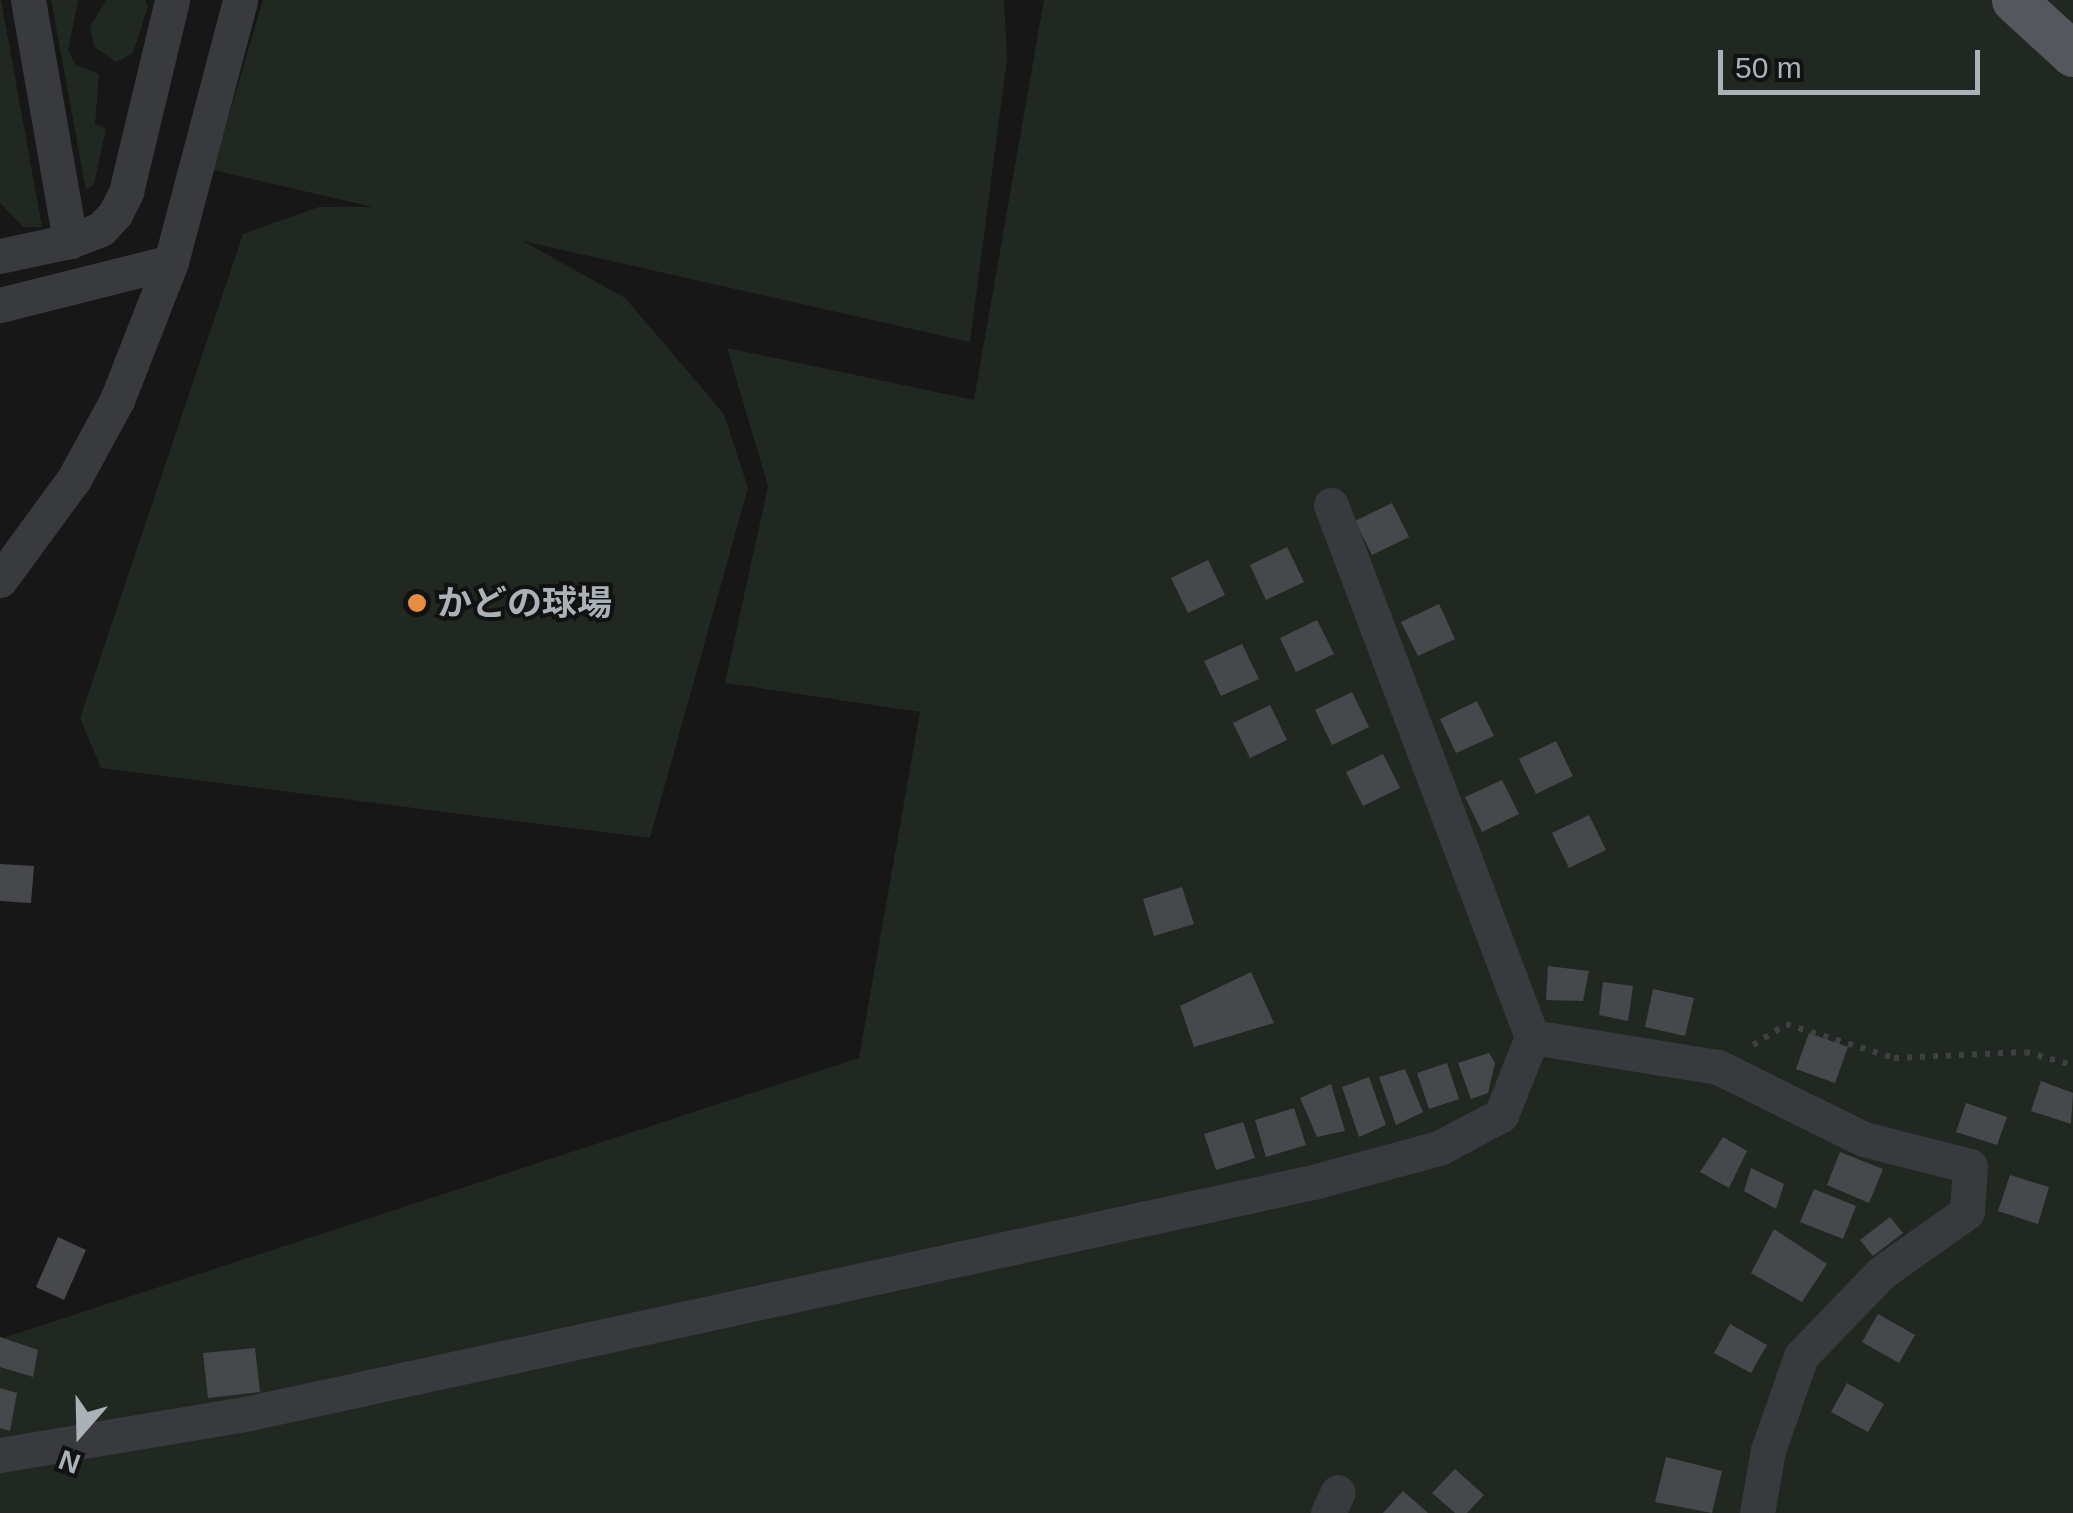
<!DOCTYPE html>
<html>
<head>
<meta charset="utf-8">
<style>
  body { margin:0 }
  #map { position:relative; width:2073px; height:1513px; overflow:hidden; background:#171718; font-family:Arial,"Noto Sans JP",sans-serif }
  div>[style] { position:absolute }
  [style*='--x'] { left:calc(var(--x)*1px); top:calc(var(--y)*1px); width:calc(var(--w)*1px); rotate:calc(var(--a)*1deg) }
  .green>* { inset:0; background:#212821 }
  .building>* { inset:0; background:#46484b }
  .path>* { height:6px; margin-top:-3px; transform-origin:0; background:repeating-linear-gradient(90deg,#3e4144 0 5px,transparent 0 13px) }
  .minor>* { height:35px; margin:-17.5px; padding:0 17.5px; transform-origin:17.5px; border-radius:17.5px; background:#383a3d }
  .major>* { height:45px; margin:-22.5px; padding:0 22.5px; transform-origin:22.5px; border-radius:22.5px; background:#54575c }
  .dots>* { width:28px; height:28px; translate:-50% -50%; box-sizing:border-box; border:5px solid #121213; border-radius:50% }
  span { translate:-50% -50%; white-space:nowrap; text-align:center; line-height:1.15; -webkit-text-stroke:8px #121213; paint-order:stroke }
  .poi-label { font-size:35px; color:#aab1b7; font-weight:700 }
  .left { translate:0 -50%; text-align:left }
  .north { position:absolute; left:30px; top:1383px; width:100px; height:100px; -webkit-text-stroke:8px #121213; paint-order:stroke; rotate:200deg; font-size:28px; font-weight:700; line-height:40px; text-align:center; color:#aab1b7 }
  .north::after { content:''; display:block; margin:auto; width:35px; height:45px; background:#aab1b7; clip-path:polygon(50% 0,100% 100%,50% 72%,0 100%) }
  .scale { position:absolute; left:1718px; top:50px; width:262px; height:45px; box-sizing:border-box; border:5px solid #aab1b7; border-top:0; padding-left:12px; font-size:30px; line-height:35px; white-space:nowrap; color:#aab1b7; -webkit-text-stroke:8px #121213; paint-order:stroke }
</style>
</head>
<body>
<div id="map">
  <div class="green">
    <i style="clip-path:polygon(0 0,1px 0,42px 227px,23px 227px,0 203px)"></i>
    <i style="clip-path:polygon(51px 0,78px 0,68px 51px,76px 65px,99px 74px,95px 124px,106px 129px,94px 184px,86px 190px)"></i>
    <i style="clip-path:polygon(106px 0,145px 0,148px 6px,133px 53px,116px 62px,94px 47px,90px 27px)"></i>
    <i style="clip-path:polygon(263px 0,1004px 0,1007px 59px,970px 342px,523px 241px,625px 298px,724px 414px,748px 488px,650px 838px,101px 768px,80px 718px,243px 234px,319px 207px,373px 207px,213px 170px)"></i>
    <i style="clip-path:polygon(1044px 0,2073px 0,2073px 1513px,0 1513px,0 1339px,859px 1058px,920px 712px,725px 683px,768px 486px,727px 348px,974px 400px)"></i>
  </div>
  <div class="building">
    <i style="clip-path:polygon(1392px 503px,1409px 537px,1372px 555px,1355px 521px)"></i>
    <i style="clip-path:polygon(1287px 547px,1304px 582px,1266px 600px,1250px 565px)"></i>
    <i style="clip-path:polygon(1208px 560px,1225px 595px,1188px 613px,1171px 578px)"></i>
    <i style="clip-path:polygon(1439px 604px,1455px 639px,1418px 656px,1401px 622px)"></i>
    <i style="clip-path:polygon(1317px 620px,1334px 654px,1296px 672px,1280px 638px)"></i>
    <i style="clip-path:polygon(1242px 644px,1259px 679px,1221px 696px,1204px 661px)"></i>
    <i style="clip-path:polygon(1352px 692px,1369px 727px,1332px 745px,1315px 710px)"></i>
    <i style="clip-path:polygon(1477px 701px,1494px 736px,1456px 753px,1440px 719px)"></i>
    <i style="clip-path:polygon(1270px 705px,1287px 740px,1250px 758px,1233px 723px)"></i>
    <i style="clip-path:polygon(1556px 741px,1573px 776px,1536px 794px,1519px 759px)"></i>
    <i style="clip-path:polygon(1383px 754px,1400px 788px,1363px 806px,1346px 772px)"></i>
    <i style="clip-path:polygon(1502px 780px,1519px 814px,1482px 832px,1465px 797px)"></i>
    <i style="clip-path:polygon(1589px 815px,1606px 850px,1569px 868px,1552px 833px)"></i>
    <i style="clip-path:polygon(0 864px,34px 866px,31px 903px,0 901px)"></i>
    <i style="clip-path:polygon(1182px 887px,1194px 924px,1154px 936px,1143px 899px)"></i>
    <i style="clip-path:polygon(1548px 966px,1589px 971px,1583px 1001px,1546px 1000px)"></i>
    <i style="clip-path:polygon(1251px 972px,1274px 1023px,1194px 1047px,1180px 1006px)"></i>
    <i style="clip-path:polygon(1603px 982px,1633px 986px,1628px 1021px,1599px 1015px)"></i>
    <i style="clip-path:polygon(1653px 989px,1694px 998px,1685px 1036px,1645px 1027px)"></i>
    <i style="clip-path:polygon(1809px 1033px,1848px 1047px,1835px 1083px,1796px 1069px)"></i>
    <i style="clip-path:polygon(1489px 1053px,1495px 1063px,1488px 1093px,1471px 1099px,1458px 1063px)"></i>
    <i style="clip-path:polygon(1447px 1063px,1459px 1099px,1429px 1109px,1417px 1073px)"></i>
    <i style="clip-path:polygon(1405px 1069px,1423px 1112px,1396px 1125px,1379px 1077px)"></i>
    <i style="clip-path:polygon(1369px 1077px,1386px 1125px,1359px 1137px,1342px 1087px)"></i>
    <i style="clip-path:polygon(2041px 1081px,2073px 1093px,2071px 1124px,2031px 1111px)"></i>
    <i style="clip-path:polygon(1331px 1084px,1345px 1131px,1317px 1137px,1300px 1098px)"></i>
    <i style="clip-path:polygon(1966px 1103px,2007px 1117px,1997px 1145px,1956px 1132px)"></i>
    <i style="clip-path:polygon(1294px 1108px,1306px 1145px,1266px 1157px,1255px 1120px)"></i>
    <i style="clip-path:polygon(1243px 1122px,1255px 1158px,1216px 1170px,1204px 1134px)"></i>
    <i style="clip-path:polygon(1723px 1137px,1747px 1151px,1729px 1188px,1700px 1172px)"></i>
    <i style="clip-path:polygon(1840px 1152px,1883px 1169px,1869px 1203px,1827px 1185px)"></i>
    <i style="clip-path:polygon(1751px 1168px,1784px 1184px,1776px 1209px,1744px 1191px)"></i>
    <i style="clip-path:polygon(2010px 1175px,2049px 1187px,2038px 1224px,1998px 1211px)"></i>
    <i style="clip-path:polygon(1814px 1189px,1856px 1206px,1843px 1239px,1800px 1222px)"></i>
    <i style="clip-path:polygon(1890px 1217px,1903px 1233px,1873px 1256px,1860px 1240px)"></i>
    <i style="clip-path:polygon(1774px 1229px,1827px 1264px,1802px 1302px,1751px 1273px)"></i>
    <i style="clip-path:polygon(58px 1237px,86px 1250px,64px 1300px,36px 1287px)"></i>
    <i style="clip-path:polygon(1878px 1314px,1915px 1335px,1899px 1363px,1862px 1342px)"></i>
    <i style="clip-path:polygon(1730px 1324px,1767px 1345px,1751px 1373px,1714px 1353px)"></i>
    <i style="clip-path:polygon(0 1337px,38px 1350px,33px 1377px,0 1367px)"></i>
    <i style="clip-path:polygon(255px 1348px,260px 1392px,208px 1398px,203px 1353px)"></i>
    <i style="clip-path:polygon(1847px 1383px,1884px 1404px,1868px 1432px,1831px 1412px)"></i>
    <i style="clip-path:polygon(0 1388px,17px 1393px,10px 1431px,0 1428px)"></i>
    <i style="clip-path:polygon(1666px 1457px,1722px 1471px,1712px 1513px,1655px 1502px)"></i>
    <i style="clip-path:polygon(1455px 1469px,1484px 1495px,1467px 1513px,1455px 1513px,1432px 1493px)"></i>
    <i style="clip-path:polygon(1403px 1491px,1428px 1513px,1383px 1513px)"></i>
  </div>
  <div class="path">
    <i style="--x:1753;--y:1045;--w:39;--a:-32"></i>
    <i style="--x:1786;--y:1024;--w:113;--a:17.5"></i>
    <i style="--x:1894;--y:1058;--w:131;--a:-2.6"></i>
    <i style="--x:2025;--y:1052;--w:50;--a:15.2"></i>
  </div>
  <div class="minor">
    <i style="--x:28;--y:0;--w:245;--a:80.1"></i>
    <i style="--x:0;--y:256;--w:72;--a:-12.1"></i>
    <i style="--x:70;--y:241;--w:33;--a:-21"></i>
    <i style="--x:101;--y:229;--w:21;--a:-47"></i>
    <i style="--x:115;--y:214;--w:25;--a:-63"></i>
    <i style="--x:126;--y:192;--w:197;--a:-76.5"></i>
    <i style="--x:0;--y:305;--w:176;--a:-14.1"></i>
    <i style="--x:1331;--y:505;--w:569;--a:69.3"></i>
    <i style="--x:0;--y:580;--w:125;--a:-53.8"></i>
    <i style="--x:74;--y:479;--w:90;--a:-61.4"></i>
    <i style="--x:117;--y:400;--w:148;--a:-68.6"></i>
    <i style="--x:171;--y:262;--w:271;--a:-75.2"></i>
    <i style="--x:0;--y:1455;--w:254;--a:-9.5"></i>
    <i style="--x:250;--y:1413;--w:1088;--a:-12.26"></i>
    <i style="--x:1313;--y:1182;--w:131;--a:-15.1"></i>
    <i style="--x:1439;--y:1148;--w:70;--a:-28"></i>
    <i style="--x:1501;--y:1115;--w:84;--a:-68.3"></i>
    <i style="--x:1532;--y:1037;--w:188;--a:9.2"></i>
    <i style="--x:1718;--y:1067;--w:163;--a:26.3"></i>
    <i style="--x:1864;--y:1139;--w:109;--a:14.3"></i>
    <i style="--x:1970;--y:1166;--w:46;--a:93.7"></i>
    <i style="--x:1967;--y:1212;--w:105;--a:144.7"></i>
    <i style="--x:1881;--y:1273;--w:115;--a:133.9"></i>
    <i style="--x:1801;--y:1356;--w:100;--a:109.3"></i>
    <i style="--x:1768;--y:1450;--w:64;--a:99.9"></i>
    <i style="--x:1328;--y:1513;--w:23;--a:-65"></i>
  </div>
  <div class="major">
    <i style="--x:2014;--y:0;--w:80;--a:42.5"></i>
  </div>
  <div class="dots">
    <i style="left:417px;top:603px;background:#e58d42"></i>
  </div>
  <div class="poi-label">
    <span class="left" style="left:437px;top:603px">かどの球場</span>
  </div>
  <div class="north">N</div>
  <div class="scale">50 m</div>
</div>
</body>
</html>
